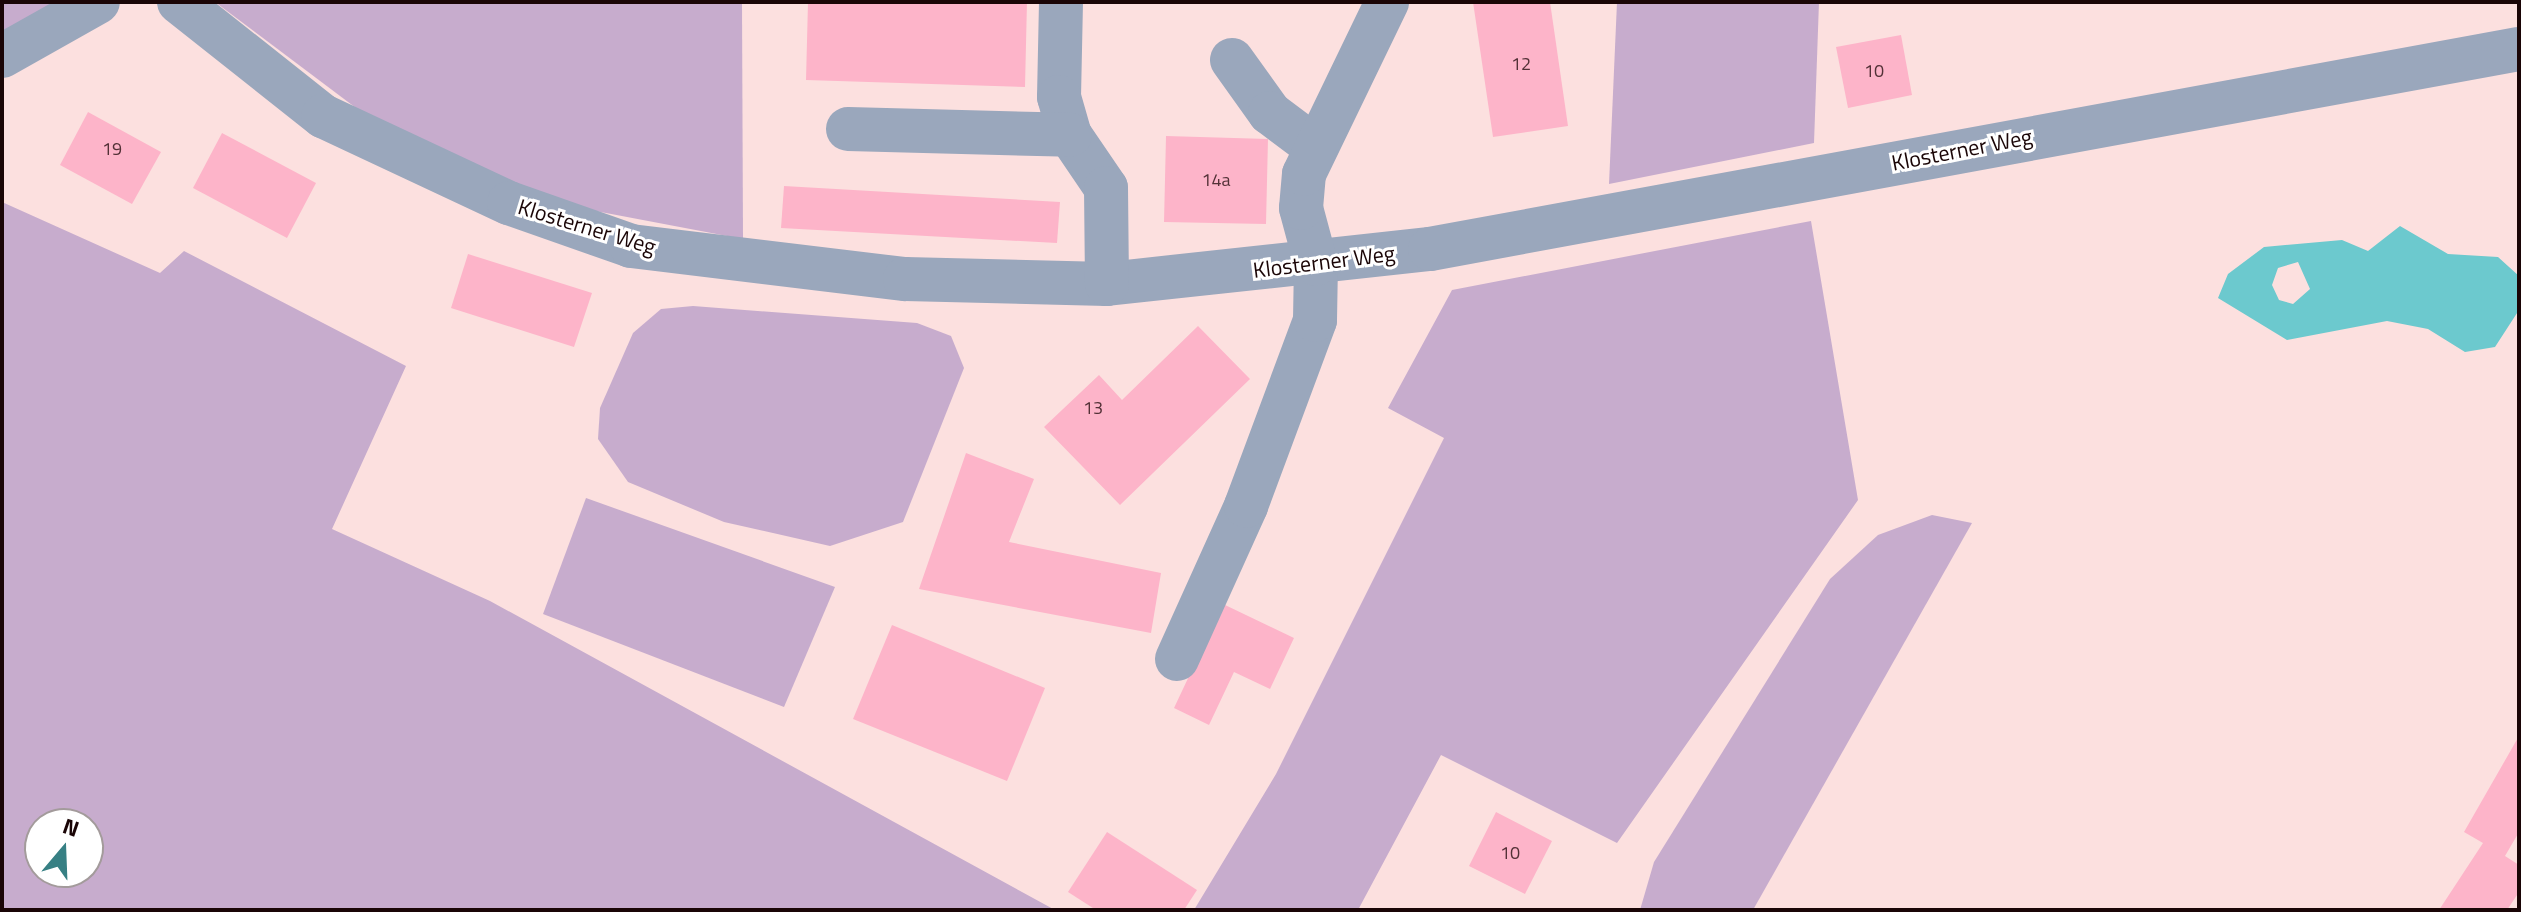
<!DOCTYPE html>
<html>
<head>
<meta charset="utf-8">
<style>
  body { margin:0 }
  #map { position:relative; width:2521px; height:912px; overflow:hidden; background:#fce0df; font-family:"Titillium Web",sans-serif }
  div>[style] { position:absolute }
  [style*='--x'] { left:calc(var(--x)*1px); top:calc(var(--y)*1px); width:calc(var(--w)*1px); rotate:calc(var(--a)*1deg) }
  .green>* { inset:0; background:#c7accd }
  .water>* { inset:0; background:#6cc9ce }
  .building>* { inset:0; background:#fdb4c9 }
  .minor>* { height:44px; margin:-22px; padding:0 22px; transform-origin:22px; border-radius:22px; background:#9aa7bc }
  span { translate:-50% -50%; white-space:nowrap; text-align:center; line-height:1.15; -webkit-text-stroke:6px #fff; paint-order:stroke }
  .number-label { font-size:18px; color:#533137 }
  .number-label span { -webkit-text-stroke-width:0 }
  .street-label { font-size:22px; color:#1a0506 }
  .frame { position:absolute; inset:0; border:4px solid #1a0506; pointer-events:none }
  .north { position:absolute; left:24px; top:808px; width:80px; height:80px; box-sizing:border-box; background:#fff; border:2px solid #a39b9b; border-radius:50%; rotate:19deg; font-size:22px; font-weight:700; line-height:32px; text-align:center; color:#1a0506 }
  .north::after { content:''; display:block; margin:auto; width:28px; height:36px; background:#378084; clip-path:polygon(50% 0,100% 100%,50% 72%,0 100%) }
</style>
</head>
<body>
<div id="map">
  <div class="green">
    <i style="clip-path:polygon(2px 2px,73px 2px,2px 44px)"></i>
    <i style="clip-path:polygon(215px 2px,742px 2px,743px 239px,527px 198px,364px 114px)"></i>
    <i style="clip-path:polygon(1617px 2px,1819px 2px,1814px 143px,1609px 184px)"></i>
    <i style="clip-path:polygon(evenodd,2px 202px,160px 273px,184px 251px,406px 366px,332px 529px,490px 601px,1055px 910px,2px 910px,2px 202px,88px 824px,88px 872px,40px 872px,40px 824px,88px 824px)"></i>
    <i style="clip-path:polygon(1811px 221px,1858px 500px,1617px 843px,1441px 755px,1358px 910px,1194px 910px,1276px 774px,1444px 438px,1388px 408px,1452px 290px)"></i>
    <i style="clip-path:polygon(693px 306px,917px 323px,951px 336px,964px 368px,903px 522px,830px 546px,724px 522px,628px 482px,598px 439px,600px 408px,633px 333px,661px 309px)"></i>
    <i style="clip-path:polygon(586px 498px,835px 587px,784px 707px,543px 614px)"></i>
    <i style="clip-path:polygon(1932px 515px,1972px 523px,1753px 910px,1640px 910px,1654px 862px,1830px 579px,1878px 535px)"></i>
  </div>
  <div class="water">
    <i style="clip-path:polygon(evenodd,2400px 226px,2448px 254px,2498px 257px,2519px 276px,2519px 310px,2495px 347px,2465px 352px,2428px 329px,2387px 321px,2287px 340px,2218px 298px,2228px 274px,2264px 247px,2342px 240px,2368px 251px,2400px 226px,2298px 262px,2310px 289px,2293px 304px,2279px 300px,2272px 285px,2278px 268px,2298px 262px)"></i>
  </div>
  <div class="building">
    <i style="clip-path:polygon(808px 2px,1027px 2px,1025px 87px,806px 80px)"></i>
    <i style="clip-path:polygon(1473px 2px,1550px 2px,1568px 126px,1493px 137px)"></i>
    <i style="clip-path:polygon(1901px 35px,1912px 95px,1848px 108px,1836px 47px)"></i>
    <i style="clip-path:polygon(88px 112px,161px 152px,132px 204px,60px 165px)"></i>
    <i style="clip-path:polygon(222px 133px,316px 183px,287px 238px,193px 188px)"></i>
    <i style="clip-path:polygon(1166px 136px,1268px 139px,1266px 224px,1164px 222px)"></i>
    <i style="clip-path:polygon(784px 186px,1060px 202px,1057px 243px,781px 228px)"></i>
    <i style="clip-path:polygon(468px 254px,592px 293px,574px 347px,451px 308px)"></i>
    <i style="clip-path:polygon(1198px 326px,1250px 379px,1120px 505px,1044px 427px,1099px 375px,1122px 400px)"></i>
    <i style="clip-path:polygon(966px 453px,1034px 479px,1009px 542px,1161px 573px,1151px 633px,919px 589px)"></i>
    <i style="clip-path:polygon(1223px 604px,1294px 638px,1270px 689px,1234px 672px,1209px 725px,1174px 708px)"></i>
    <i style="clip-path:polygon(892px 625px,1045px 688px,1007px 781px,853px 719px)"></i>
    <i style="clip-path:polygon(2519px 736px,2519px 832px,2505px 856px,2519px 865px,2519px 892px,2507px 910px,2439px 910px,2483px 843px,2464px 832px)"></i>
    <i style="clip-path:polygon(1496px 812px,1552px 841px,1525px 894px,1469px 866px)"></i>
    <i style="clip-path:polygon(1107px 832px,1197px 890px,1184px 910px,1096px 910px,1068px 892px)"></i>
  </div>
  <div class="minor">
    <i style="--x:179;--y:2;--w:184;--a:38.4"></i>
    <i style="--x:323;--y:116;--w:205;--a:25.1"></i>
    <i style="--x:509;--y:203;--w:129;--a:19.4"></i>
    <i style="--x:631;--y:246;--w:276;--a:6.9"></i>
    <i style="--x:905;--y:279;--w:202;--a:1.4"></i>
    <i style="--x:1107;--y:284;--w:325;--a:-6.2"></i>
    <i style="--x:1430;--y:249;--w:1107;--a:-10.41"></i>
    <i style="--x:1061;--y:2;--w:95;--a:91.2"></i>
    <i style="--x:1059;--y:97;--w:40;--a:74"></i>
    <i style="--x:1070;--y:135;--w:64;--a:55.8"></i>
    <i style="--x:1106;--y:188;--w:96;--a:89.4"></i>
    <i style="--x:2;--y:56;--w:110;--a:-29.4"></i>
    <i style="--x:1232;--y:60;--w:65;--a:54.4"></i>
    <i style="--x:1270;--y:113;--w:55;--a:36.9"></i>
    <i style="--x:848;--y:129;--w:222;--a:1.5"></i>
    <i style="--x:1177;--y:659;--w:168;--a:-65.7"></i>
    <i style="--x:1246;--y:506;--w:198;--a:-69.6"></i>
    <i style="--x:1315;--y:320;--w:56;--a:-89"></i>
    <i style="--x:1316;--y:264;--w:58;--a:-105"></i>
    <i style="--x:1301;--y:208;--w:34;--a:-85"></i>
    <i style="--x:1304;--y:174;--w:191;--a:-64.2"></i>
  </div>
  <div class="number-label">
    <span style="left:1521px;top:64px">12</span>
    <span style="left:1874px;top:71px">10</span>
    <span style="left:112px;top:149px">19</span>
    <span style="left:1216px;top:180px">14a</span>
    <span style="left:1093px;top:408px">13</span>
    <span style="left:1510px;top:853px">10</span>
  </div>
  <div class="street-label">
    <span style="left:1962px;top:150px;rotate:-11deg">Klosterner Weg</span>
    <span style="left:587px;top:227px;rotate:17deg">Klosterner Weg</span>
    <span style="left:1324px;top:262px;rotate:-7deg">Klosterner Weg</span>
  </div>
  <div class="frame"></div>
  <div class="north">N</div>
</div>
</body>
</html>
